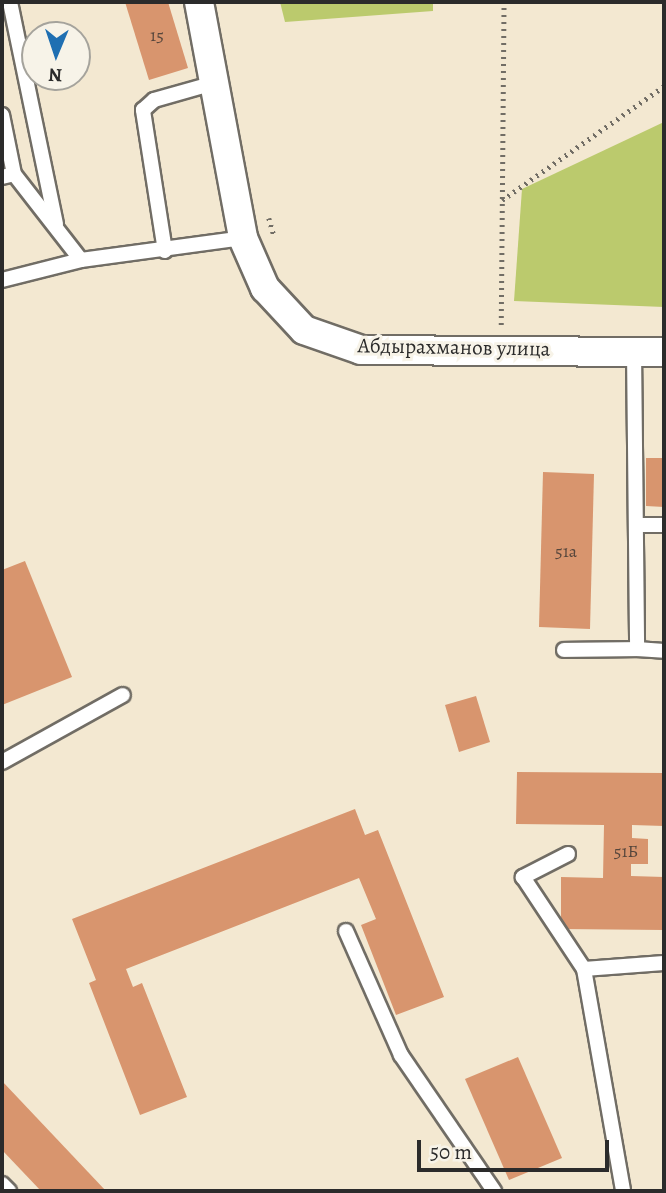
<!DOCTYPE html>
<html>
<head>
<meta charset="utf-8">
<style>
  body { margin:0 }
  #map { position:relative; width:666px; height:1193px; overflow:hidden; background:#f3e8d1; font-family:Alegreya,serif }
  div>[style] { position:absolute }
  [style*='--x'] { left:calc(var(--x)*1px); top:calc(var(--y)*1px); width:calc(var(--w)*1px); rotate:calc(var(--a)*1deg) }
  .green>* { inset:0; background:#bbca6d }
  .building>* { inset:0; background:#d8956e }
  .path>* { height:4.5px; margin-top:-2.25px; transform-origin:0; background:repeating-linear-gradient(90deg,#716d65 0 2px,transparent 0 7px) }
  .roads { filter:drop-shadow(2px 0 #716d65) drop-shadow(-2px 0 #716d65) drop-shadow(0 2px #716d65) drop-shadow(0 -2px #716d65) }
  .service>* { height:14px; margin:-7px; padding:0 7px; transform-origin:7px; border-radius:7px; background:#fff }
  .minor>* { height:28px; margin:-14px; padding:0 14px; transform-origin:14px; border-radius:14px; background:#fff }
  span { translate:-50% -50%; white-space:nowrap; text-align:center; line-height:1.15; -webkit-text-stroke:6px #f7f3e8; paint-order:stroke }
  .number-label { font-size:18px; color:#56463c }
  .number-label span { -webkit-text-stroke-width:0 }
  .street-label { font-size:21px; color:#2b2b2b }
  .frame { position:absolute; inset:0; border:4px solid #2b2b2b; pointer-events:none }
  .north { position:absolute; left:21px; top:21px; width:70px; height:70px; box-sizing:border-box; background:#f7f3e8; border:2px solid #a5a39c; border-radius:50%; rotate:182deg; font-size:19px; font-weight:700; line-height:28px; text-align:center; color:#2b2b2b }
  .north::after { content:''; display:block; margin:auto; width:24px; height:32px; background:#1f6fb2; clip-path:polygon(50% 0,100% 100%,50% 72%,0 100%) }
  .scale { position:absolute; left:417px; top:1140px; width:192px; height:32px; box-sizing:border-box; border:4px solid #2b2b2b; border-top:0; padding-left:9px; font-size:21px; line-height:24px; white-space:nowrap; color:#2b2b2b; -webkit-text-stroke:5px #f7f3e8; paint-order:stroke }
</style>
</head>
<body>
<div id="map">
  <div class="green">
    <i style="clip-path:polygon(280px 2px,433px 2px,433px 11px,285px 22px)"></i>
    <i style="clip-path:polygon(664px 122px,664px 307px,514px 301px,522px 189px)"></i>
  </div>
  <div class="building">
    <i style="clip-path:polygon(125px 2px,168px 2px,188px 68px,149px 80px)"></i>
    <i style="clip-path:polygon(646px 458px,664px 458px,664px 507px,646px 506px)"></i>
    <i style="clip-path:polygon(543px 472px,594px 474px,590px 629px,539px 627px)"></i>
    <i style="clip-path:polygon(25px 561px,72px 677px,2px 705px,2px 570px)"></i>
    <i style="clip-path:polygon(476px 696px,490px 742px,459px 752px,445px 705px)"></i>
    <i style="clip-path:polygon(517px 772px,664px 773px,664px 826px,632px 825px,632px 838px,648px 839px,648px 864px,631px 864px,631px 876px,664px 877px,664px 930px,561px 929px,561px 877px,603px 878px,604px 825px,516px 824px)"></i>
    <i style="clip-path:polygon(355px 809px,365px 835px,378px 830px,444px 997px,396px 1015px,361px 925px,376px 919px,359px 878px,126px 969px,133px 987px,142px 983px,187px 1097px,140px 1115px,89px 983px,96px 980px,72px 919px)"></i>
    <i style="clip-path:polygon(518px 1057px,562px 1158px,509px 1180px,465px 1079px)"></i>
    <i style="clip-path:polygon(2px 1081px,106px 1191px,41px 1191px,2px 1150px)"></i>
  </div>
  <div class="path">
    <i style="--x:502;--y:200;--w:198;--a:-35.1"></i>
    <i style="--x:269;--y:218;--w:19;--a:74"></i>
    <i style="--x:501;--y:325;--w:323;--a:-89.5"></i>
  </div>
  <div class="roads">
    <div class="service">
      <i style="--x:10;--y:2;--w:227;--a:78.3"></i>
      <i style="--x:2;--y:115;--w:60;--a:78.5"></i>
      <i style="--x:2;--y:177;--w:12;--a:-14"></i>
      <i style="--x:14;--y:174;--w:109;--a:52.1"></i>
      <i style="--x:81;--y:260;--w:163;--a:-7.7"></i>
      <i style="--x:165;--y:251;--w:143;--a:-98.9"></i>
      <i style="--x:143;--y:110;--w:15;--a:-42"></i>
      <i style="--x:154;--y:100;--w:62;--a:-15.8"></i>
      <i style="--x:2;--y:280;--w:81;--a:-14.2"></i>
      <i style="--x:634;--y:350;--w:299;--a:89.4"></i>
      <i style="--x:637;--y:649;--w:27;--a:4"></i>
      <i style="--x:636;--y:525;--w:28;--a:0"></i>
      <i style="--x:564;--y:650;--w:73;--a:-0.8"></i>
      <i style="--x:2;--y:762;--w:138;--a:-29"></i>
      <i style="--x:568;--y:854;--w:51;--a:152.9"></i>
      <i style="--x:523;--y:877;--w:110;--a:56.5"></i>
      <i style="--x:584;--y:969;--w:225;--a:80"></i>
      <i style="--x:346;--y:931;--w:136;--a:66.1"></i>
      <i style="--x:401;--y:1055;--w:165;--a:55.6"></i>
      <i style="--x:584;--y:969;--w:80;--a:-4.3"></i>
      <i style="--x:2;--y:1184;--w:10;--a:45"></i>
    </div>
    <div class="minor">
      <i style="--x:199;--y:2;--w:240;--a:79.4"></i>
      <i style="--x:243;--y:238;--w:55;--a:66.3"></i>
      <i style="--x:265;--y:288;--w:57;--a:47.1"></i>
      <i style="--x:304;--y:330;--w:60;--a:19.3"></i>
      <i style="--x:361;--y:350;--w:303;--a:0.4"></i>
    </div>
  </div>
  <div class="number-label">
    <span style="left:157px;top:35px">15</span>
    <span style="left:566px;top:551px">51а</span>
    <span style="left:626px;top:851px">51Б</span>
  </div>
  <div class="street-label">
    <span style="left:454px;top:347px;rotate:1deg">Абдырахманов улица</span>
  </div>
  <div class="frame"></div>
  <div class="north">N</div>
  <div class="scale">50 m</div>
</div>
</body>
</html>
